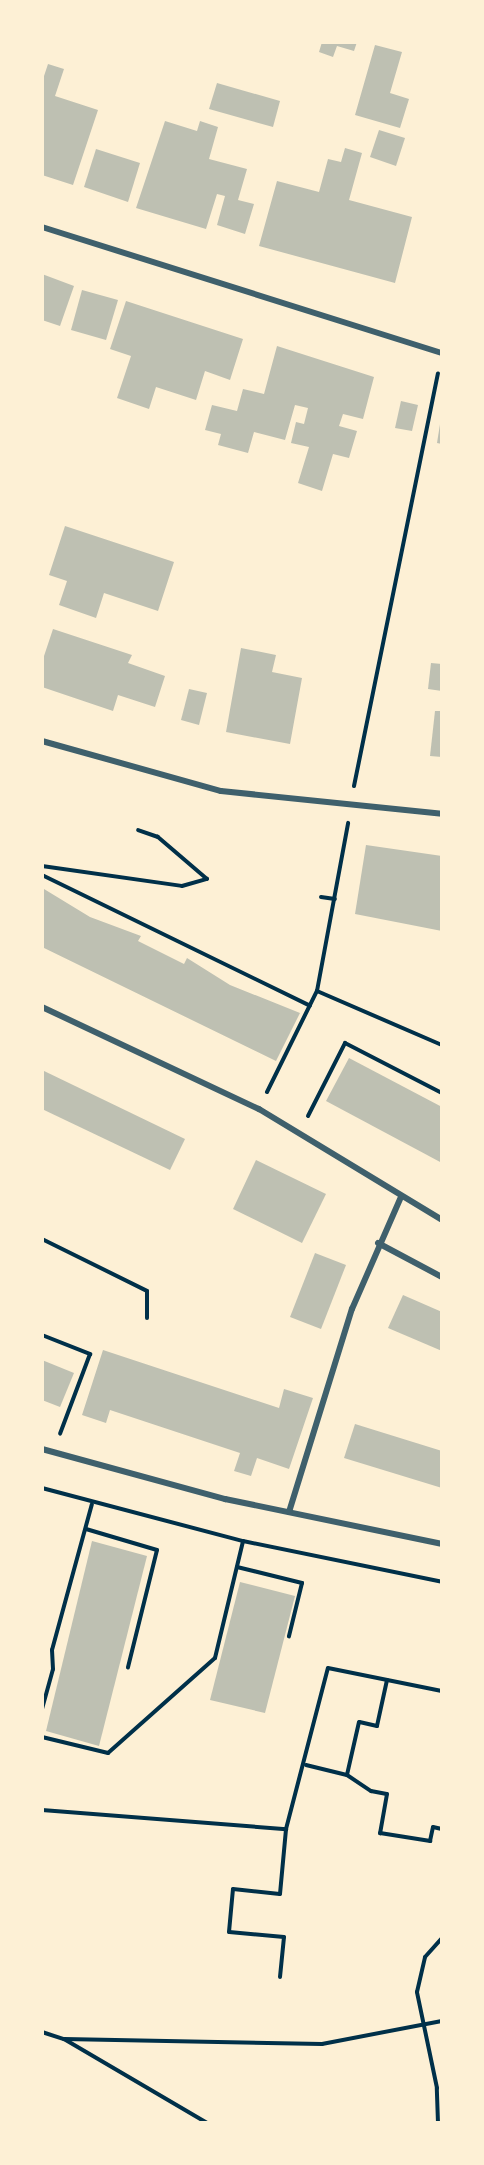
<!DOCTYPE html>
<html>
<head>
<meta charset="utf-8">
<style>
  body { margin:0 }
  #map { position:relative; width:484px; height:2165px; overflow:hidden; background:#fdf0d5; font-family:Montserrat,sans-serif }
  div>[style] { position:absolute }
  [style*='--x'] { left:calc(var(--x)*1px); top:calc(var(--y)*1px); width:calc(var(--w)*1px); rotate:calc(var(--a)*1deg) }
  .building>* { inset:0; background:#bec0b2 }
  .path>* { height:4px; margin:-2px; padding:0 2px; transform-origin:2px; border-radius:2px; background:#003049 }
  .minor>* { height:6px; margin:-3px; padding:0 3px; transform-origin:3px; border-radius:3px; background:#3f606c }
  span { translate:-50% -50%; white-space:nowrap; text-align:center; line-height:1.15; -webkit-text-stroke:4.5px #fdf0d5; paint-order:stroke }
  .frame { position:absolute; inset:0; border:44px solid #fdf0d5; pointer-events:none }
</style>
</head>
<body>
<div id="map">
  <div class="building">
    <i style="clip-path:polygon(322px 42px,357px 42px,354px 51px,337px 46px,333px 57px,319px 52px)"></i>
    <i style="clip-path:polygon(375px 45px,402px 52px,390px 93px,409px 99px,400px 128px,355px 115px)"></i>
    <i style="clip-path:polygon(48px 64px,64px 69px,55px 96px,98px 110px,73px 185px,42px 175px,42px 82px)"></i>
    <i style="clip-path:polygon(217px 83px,280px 101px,273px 127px,209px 109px)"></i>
    <i style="clip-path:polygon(165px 121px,197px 131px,200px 121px,218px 127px,209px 159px,247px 169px,238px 200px,254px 204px,245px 234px,217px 225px,225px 196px,217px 194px,206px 229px,136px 208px)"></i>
    <i style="clip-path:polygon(379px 130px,405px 138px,396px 166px,370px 157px)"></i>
    <i style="clip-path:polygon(345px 148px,362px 153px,349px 200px,412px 217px,395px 283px,259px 246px,277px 181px,319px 192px,328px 159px,341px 162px)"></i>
    <i style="clip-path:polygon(96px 149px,140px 163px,128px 202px,84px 187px)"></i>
    <i style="clip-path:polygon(42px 274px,74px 286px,60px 326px,42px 320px)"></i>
    <i style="clip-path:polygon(82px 290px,118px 300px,106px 340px,71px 330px)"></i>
    <i style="clip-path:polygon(126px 301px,243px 339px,230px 380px,205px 371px,196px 400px,156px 387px,149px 409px,117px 398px,131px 356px,110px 349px)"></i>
    <i style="clip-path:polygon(277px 346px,374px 377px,363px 419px,343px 414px,339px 426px,357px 431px,349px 458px,333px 454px,322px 491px,298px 483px,309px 447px,291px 443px,296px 422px,304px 424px,308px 408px,295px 405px,285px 440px,254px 432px,248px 453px,218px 445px,221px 434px,205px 430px,212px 405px,237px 411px,243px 389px,264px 394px)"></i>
    <i style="clip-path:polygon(401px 401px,418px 405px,412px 431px,395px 428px)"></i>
    <i style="clip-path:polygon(441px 418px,442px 418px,442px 444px,437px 443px)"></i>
    <i style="clip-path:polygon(65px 526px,174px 562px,158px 611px,104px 593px,96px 618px,59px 605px,67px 581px,49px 575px)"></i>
    <i style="clip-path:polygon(53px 629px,132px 655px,128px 663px,165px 676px,155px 707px,118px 695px,113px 711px,42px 687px,42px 662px)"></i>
    <i style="clip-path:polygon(241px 648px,276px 655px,272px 672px,302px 678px,290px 744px,226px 732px)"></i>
    <i style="clip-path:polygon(431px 663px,442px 664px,442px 691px,428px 689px)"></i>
    <i style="clip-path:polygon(189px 689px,207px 693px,199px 725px,181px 720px)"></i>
    <i style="clip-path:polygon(435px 711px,442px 711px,442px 757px,430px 756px)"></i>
    <i style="clip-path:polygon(366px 845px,442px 856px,442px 931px,355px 914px)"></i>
    <i style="clip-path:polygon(44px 889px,90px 917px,141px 936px,138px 941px,184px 964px,187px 958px,230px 985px,300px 1013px,276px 1061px,42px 947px)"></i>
    <i style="clip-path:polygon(349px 1058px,442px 1107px,442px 1163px,326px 1101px)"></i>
    <i style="clip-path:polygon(42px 1070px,185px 1139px,170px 1170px,42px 1109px)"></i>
    <i style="clip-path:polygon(256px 1160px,326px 1194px,302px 1243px,233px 1209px)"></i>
    <i style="clip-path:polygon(315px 1253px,346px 1265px,321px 1329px,290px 1317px)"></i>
    <i style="clip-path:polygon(403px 1295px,442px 1312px,442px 1351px,388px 1328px)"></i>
    <i style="clip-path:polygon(103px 1350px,279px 1408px,284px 1389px,313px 1398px,289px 1469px,257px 1458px,251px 1476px,234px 1471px,240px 1453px,110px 1410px,106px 1423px,82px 1415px)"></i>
    <i style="clip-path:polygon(42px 1360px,74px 1373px,60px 1407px,42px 1400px)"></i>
    <i style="clip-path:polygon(355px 1424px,442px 1451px,442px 1488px,344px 1458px)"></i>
    <i style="clip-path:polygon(92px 1541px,147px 1556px,99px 1746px,46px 1731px)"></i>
    <i style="clip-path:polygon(240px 1582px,295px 1596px,265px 1713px,210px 1700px)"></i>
  </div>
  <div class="path">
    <i style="--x:354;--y:786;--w:421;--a:-78.5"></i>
    <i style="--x:42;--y:866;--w:141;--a:8.1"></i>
    <i style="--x:182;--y:886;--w:26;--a:-16"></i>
    <i style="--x:207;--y:879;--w:65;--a:-139.4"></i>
    <i style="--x:158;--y:837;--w:21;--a:-161"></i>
    <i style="--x:42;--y:875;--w:298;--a:26"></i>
    <i style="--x:321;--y:897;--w:14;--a:8"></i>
    <i style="--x:317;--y:991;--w:136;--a:23.4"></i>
    <i style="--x:267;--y:1092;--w:113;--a:-63.7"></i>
    <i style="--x:317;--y:991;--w:171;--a:-79.5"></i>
    <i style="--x:308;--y:1116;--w:82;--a:-63.1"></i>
    <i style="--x:345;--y:1043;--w:109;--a:27.3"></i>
    <i style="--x:42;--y:1239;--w:117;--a:26.3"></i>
    <i style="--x:147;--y:1291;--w:27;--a:90"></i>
    <i style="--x:42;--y:1335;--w:52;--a:21.6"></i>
    <i style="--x:90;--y:1354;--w:85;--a:110.6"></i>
    <i style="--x:42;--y:1488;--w:208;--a:14.8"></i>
    <i style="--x:243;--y:1541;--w:203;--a:11.6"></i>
    <i style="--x:86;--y:1529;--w:74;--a:16.5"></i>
    <i style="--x:157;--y:1550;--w:121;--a:103.9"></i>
    <i style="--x:237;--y:1567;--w:67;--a:13.8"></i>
    <i style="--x:302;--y:1583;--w:55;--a:103.8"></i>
    <i style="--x:387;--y:1680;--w:47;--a:102.3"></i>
    <i style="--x:377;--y:1726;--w:18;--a:-167"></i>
    <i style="--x:359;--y:1722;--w:54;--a:102.8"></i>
    <i style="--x:347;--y:1775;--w:29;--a:34"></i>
    <i style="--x:371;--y:1791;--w:16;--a:11"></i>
    <i style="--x:387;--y:1794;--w:40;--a:100"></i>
    <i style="--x:380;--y:1833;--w:51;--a:9.1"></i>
    <i style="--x:430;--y:1841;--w:14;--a:-78"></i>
    <i style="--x:433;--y:1827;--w:9;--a:13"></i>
    <i style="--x:42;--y:1709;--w:41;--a:-74.6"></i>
    <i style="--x:53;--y:1669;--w:19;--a:-93"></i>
    <i style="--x:52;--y:1650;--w:151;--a:-74.7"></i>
    <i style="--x:42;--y:1737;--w:68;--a:13.6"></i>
    <i style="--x:108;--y:1753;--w:143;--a:-41.6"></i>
    <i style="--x:215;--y:1658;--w:120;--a:-76.5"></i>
    <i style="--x:306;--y:1765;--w:42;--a:13.7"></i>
    <i style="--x:42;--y:1810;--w:245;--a:4.5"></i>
    <i style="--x:286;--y:1829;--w:166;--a:-75.4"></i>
    <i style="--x:328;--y:1668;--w:116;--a:11.4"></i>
    <i style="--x:280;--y:1977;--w:40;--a:-84.3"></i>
    <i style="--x:284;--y:1937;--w:55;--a:-174.8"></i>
    <i style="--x:229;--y:1932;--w:43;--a:-84.7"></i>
    <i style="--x:233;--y:1889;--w:47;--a:6.1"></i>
    <i style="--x:280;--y:1894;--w:65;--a:-84.7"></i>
    <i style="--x:42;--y:2032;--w:23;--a:18"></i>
    <i style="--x:64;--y:2039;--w:166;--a:30.4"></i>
    <i style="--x:64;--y:2039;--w:258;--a:1.1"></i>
    <i style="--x:322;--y:2044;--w:122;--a:-10.9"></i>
    <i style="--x:438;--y:2123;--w:35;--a:-92"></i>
    <i style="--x:437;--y:2088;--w:98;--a:-101.8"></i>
    <i style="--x:417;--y:1992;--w:36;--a:-77"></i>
    <i style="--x:425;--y:1957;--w:25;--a:-48"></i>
  </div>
  <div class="minor">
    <i style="--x:42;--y:227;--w:419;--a:17.5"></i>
    <i style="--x:42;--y:741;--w:186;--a:15.6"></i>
    <i style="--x:221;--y:791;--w:222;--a:5.9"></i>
    <i style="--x:42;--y:1007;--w:240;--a:25.2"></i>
    <i style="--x:259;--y:1109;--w:214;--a:31.2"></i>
    <i style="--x:378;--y:1243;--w:72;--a:28"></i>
    <i style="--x:42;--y:1449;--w:190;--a:15.3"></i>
    <i style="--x:225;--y:1499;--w:222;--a:11.7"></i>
    <i style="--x:289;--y:1512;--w:213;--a:-72.8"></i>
    <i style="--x:352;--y:1309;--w:122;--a:-66.4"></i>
  </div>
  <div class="frame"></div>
</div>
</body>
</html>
